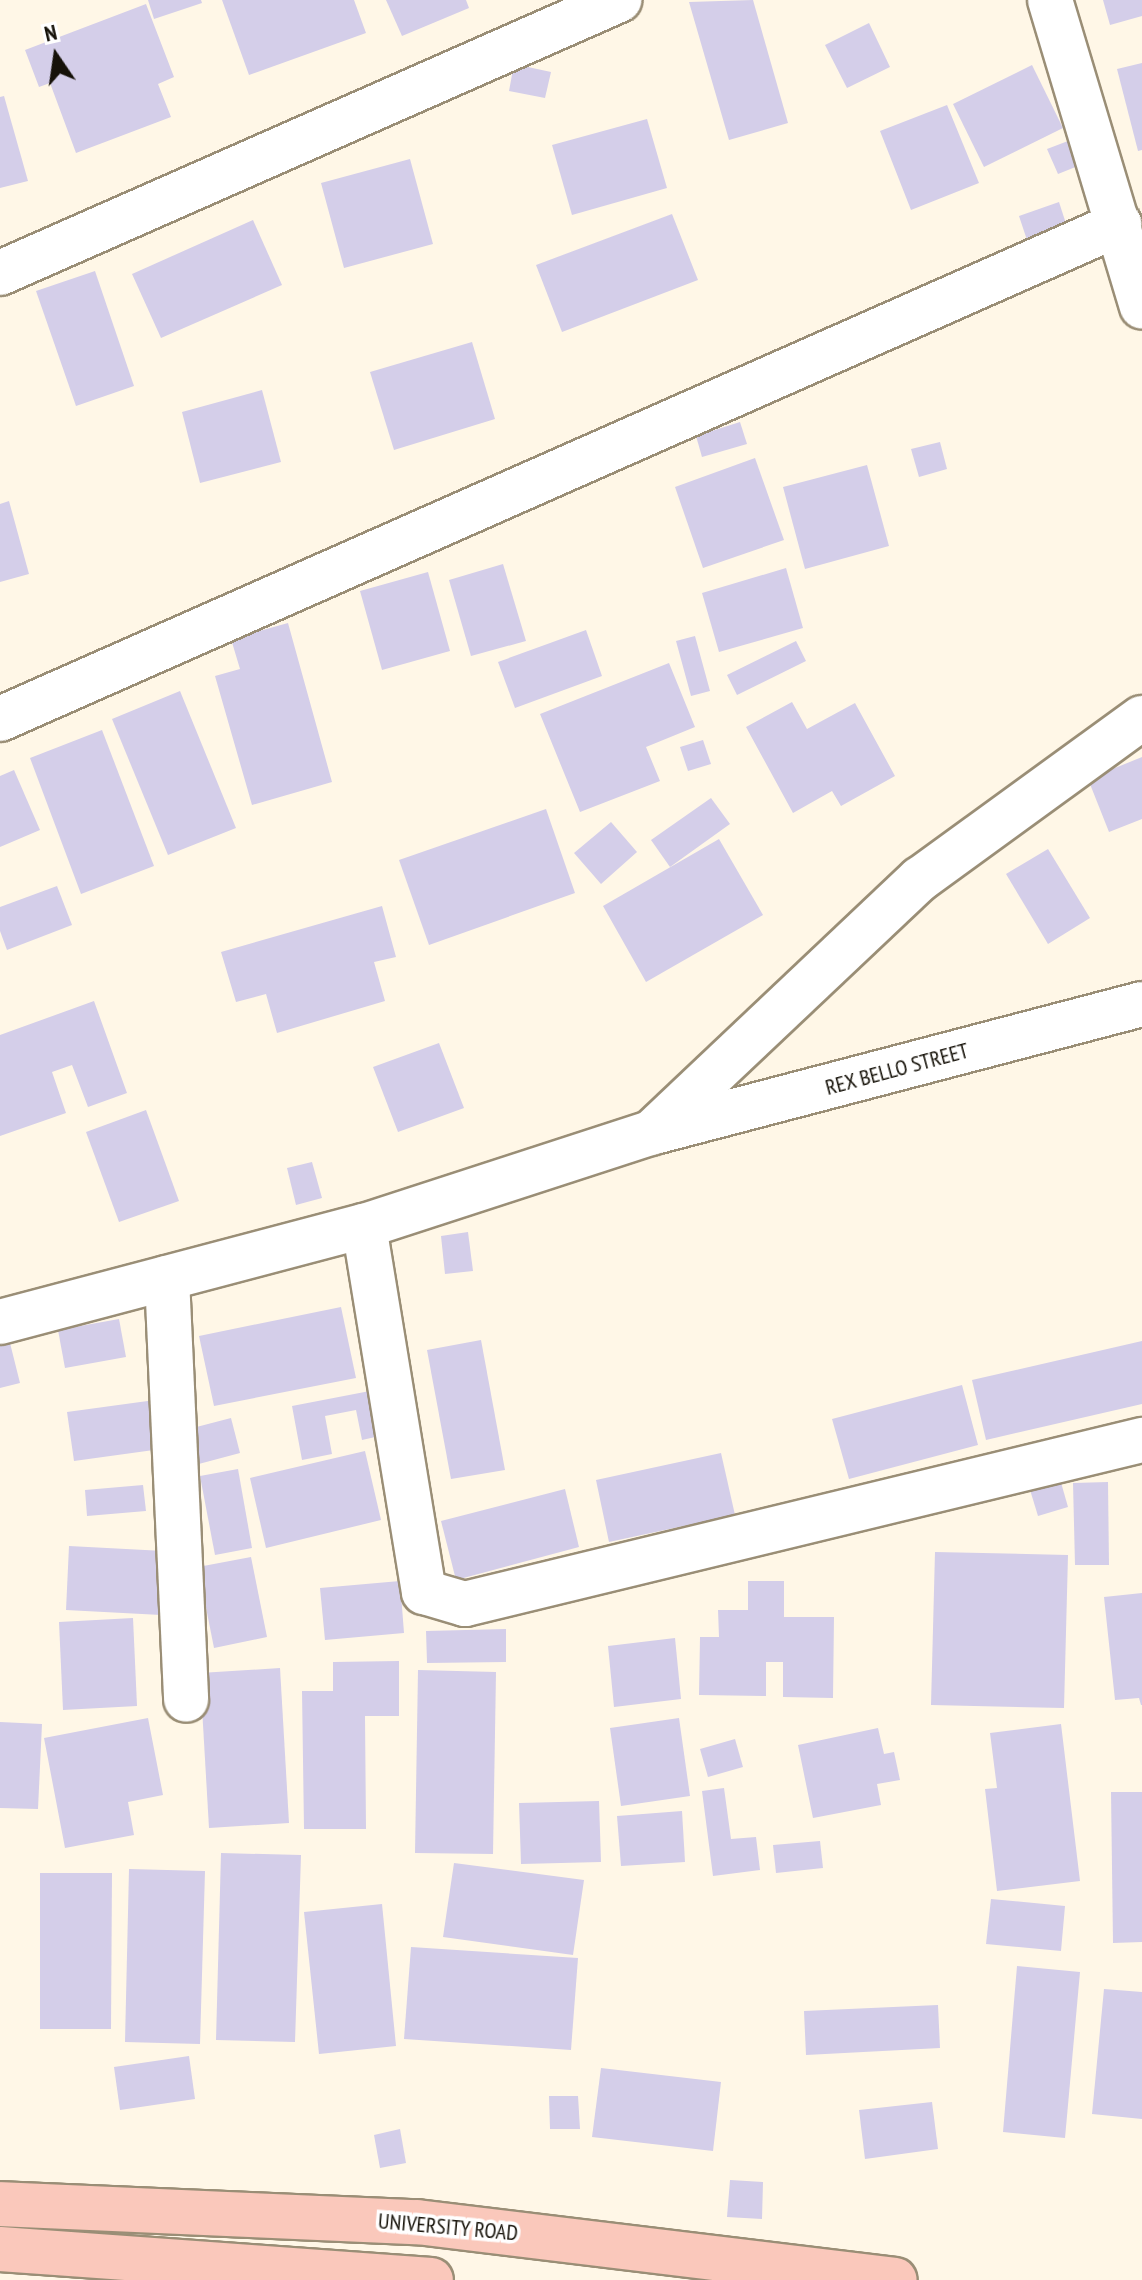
<!DOCTYPE html>
<html>
<head>
<meta charset="utf-8">
<style>
  body { margin:0 }
  #map { position:relative; width:1142px; height:2280px; overflow:hidden; background:#fff7e7; font-family:"PT Sans Narrow",sans-serif }
  div>[style] { position:absolute }
  [style*='--x'] { left:calc(var(--x)*1px); top:calc(var(--y)*1px); width:calc(var(--w)*1px); rotate:calc(var(--a)*1deg) }
  .building>* { inset:0; background:#d4cee9 }
  .roads { filter:drop-shadow(2px 0 #9a8e76) drop-shadow(-2px 0 #9a8e76) drop-shadow(0 2px #9a8e76) drop-shadow(0 -2px #9a8e76) }
  .minor>* { height:44px; margin:-22px; padding:0 22px; transform-origin:22px; border-radius:22px; background:#fff }
  .major>* { height:44px; margin:-22px; padding:0 22px; transform-origin:22px; border-radius:22px; background:#fac8bb }
  span { translate:-50% -50%; white-space:nowrap; text-align:center; line-height:1.15; -webkit-text-stroke:7px #fff; paint-order:stroke }
  .street-label { font-size:22px; color:#161209 }
  .north { position:absolute; left:16px; top:16px; width:80px; height:80px; -webkit-text-stroke:6px #fff; paint-order:stroke; rotate:347deg; font-size:22px; font-weight:700; line-height:32px; text-align:center; color:#161209 }
  .north::after { content:''; display:block; margin:auto; width:28px; height:36px; background:#161209; clip-path:polygon(50% 0,100% 100%,50% 72%,0 100%) }
</style>
</head>
<body>
<div id="map">
  <div class="building">
    <i style="clip-path:polygon(148px 0,201px 0,202px 3px,154px 19px)"></i>
    <i style="clip-path:polygon(222px 0,354px 0,366px 33px,249px 75px)"></i>
    <i style="clip-path:polygon(386px 0,466px 0,469px 8px,402px 36px)"></i>
    <i style="clip-path:polygon(753px 0,788px 123px,729px 140px,689px 2px)"></i>
    <i style="clip-path:polygon(1103px 0,1142px 0,1142px 16px,1110px 25px)"></i>
    <i style="clip-path:polygon(146px 4px,174px 77px,158px 84px,171px 117px,76px 153px,50px 83px,39px 87px,25px 50px)"></i>
    <i style="clip-path:polygon(869px 23px,890px 67px,847px 88px,825px 45px)"></i>
    <i style="clip-path:polygon(1142px 63px,1142px 150px,1138px 151px,1117px 69px)"></i>
    <i style="clip-path:polygon(514px 64px,551px 72px,545px 98px,509px 91px)"></i>
    <i style="clip-path:polygon(1032px 65px,1063px 128px,984px 167px,953px 104px)"></i>
    <i style="clip-path:polygon(4px 96px,28px 181px,0 188px,0 97px)"></i>
    <i style="clip-path:polygon(947px 105px,979px 183px,911px 210px,880px 131px)"></i>
    <i style="clip-path:polygon(647px 119px,667px 188px,572px 215px,552px 145px)"></i>
    <i style="clip-path:polygon(1068px 141px,1078px 166px,1058px 174px,1047px 149px)"></i>
    <i style="clip-path:polygon(410px 159px,433px 244px,344px 268px,321px 183px)"></i>
    <i style="clip-path:polygon(1059px 202px,1069px 233px,1029px 246px,1019px 216px)"></i>
    <i style="clip-path:polygon(672px 214px,698px 280px,562px 332px,536px 265px)"></i>
    <i style="clip-path:polygon(253px 220px,282px 285px,161px 338px,132px 274px)"></i>
    <i style="clip-path:polygon(95px 271px,134px 386px,76px 406px,36px 291px)"></i>
    <i style="clip-path:polygon(472px 342px,495px 419px,394px 450px,370px 372px)"></i>
    <i style="clip-path:polygon(262px 390px,281px 462px,200px 483px,182px 412px)"></i>
    <i style="clip-path:polygon(740px 422px,747px 444px,702px 457px,696px 436px)"></i>
    <i style="clip-path:polygon(940px 442px,947px 469px,919px 477px,911px 449px)"></i>
    <i style="clip-path:polygon(755px 458px,784px 540px,703px 568px,675px 487px)"></i>
    <i style="clip-path:polygon(867px 465px,889px 546px,805px 569px,783px 487px)"></i>
    <i style="clip-path:polygon(9px 501px,29px 574px,0 582px,0 504px)"></i>
    <i style="clip-path:polygon(503px 564px,526px 641px,471px 656px,449px 580px)"></i>
    <i style="clip-path:polygon(786px 568px,803px 628px,719px 652px,702px 593px)"></i>
    <i style="clip-path:polygon(428px 572px,450px 651px,382px 670px,360px 591px)"></i>
    <i style="clip-path:polygon(288px 623px,332px 782px,252px 805px,215px 676px,240px 669px,231px 639px)"></i>
    <i style="clip-path:polygon(586px 630px,602px 676px,515px 708px,498px 662px)"></i>
    <i style="clip-path:polygon(695px 636px,710px 691px,691px 696px,676px 641px)"></i>
    <i style="clip-path:polygon(796px 641px,806px 661px,737px 695px,727px 675px)"></i>
    <i style="clip-path:polygon(669px 663px,695px 727px,646px 747px,660px 781px,580px 812px,540px 714px)"></i>
    <i style="clip-path:polygon(180px 691px,236px 828px,168px 855px,112px 719px)"></i>
    <i style="clip-path:polygon(792px 702px,807px 729px,855px 703px,895px 776px,841px 806px,832px 791px,793px 813px,746px 727px)"></i>
    <i style="clip-path:polygon(102px 730px,154px 866px,81px 894px,30px 758px)"></i>
    <i style="clip-path:polygon(703px 740px,711px 764px,688px 771px,680px 747px)"></i>
    <i style="clip-path:polygon(1142px 757px,1142px 819px,1109px 832px,1088px 779px)"></i>
    <i style="clip-path:polygon(14px 770px,40px 830px,0 847px,0 776px)"></i>
    <i style="clip-path:polygon(711px 798px,730px 824px,670px 867px,651px 840px)"></i>
    <i style="clip-path:polygon(546px 809px,575px 893px,429px 945px,399px 860px)"></i>
    <i style="clip-path:polygon(611px 822px,637px 852px,601px 884px,574px 853px)"></i>
    <i style="clip-path:polygon(719px 839px,763px 915px,646px 982px,603px 906px)"></i>
    <i style="clip-path:polygon(1048px 849px,1090px 918px,1048px 944px,1006px 874px)"></i>
    <i style="clip-path:polygon(57px 886px,72px 925px,7px 950px,0 931px,0 907px)"></i>
    <i style="clip-path:polygon(382px 906px,396px 957px,374px 962px,385px 1001px,277px 1033px,266px 994px,236px 1002px,221px 952px)"></i>
    <i style="clip-path:polygon(94px 1001px,127px 1093px,88px 1107px,72px 1065px,52px 1072px,66px 1113px,0 1136px,0 1035px)"></i>
    <i style="clip-path:polygon(439px 1043px,464px 1108px,398px 1132px,373px 1067px)"></i>
    <i style="clip-path:polygon(146px 1110px,179px 1201px,119px 1222px,86px 1132px)"></i>
    <i style="clip-path:polygon(312px 1162px,322px 1198px,296px 1205px,287px 1168px)"></i>
    <i style="clip-path:polygon(468px 1232px,473px 1271px,445px 1274px,441px 1236px)"></i>
    <i style="clip-path:polygon(341px 1307px,356px 1378px,214px 1406px,199px 1336px)"></i>
    <i style="clip-path:polygon(119px 1319px,126px 1357px,65px 1368px,58px 1330px)"></i>
    <i style="clip-path:polygon(481px 1340px,505px 1470px,451px 1479px,427px 1350px)"></i>
    <i style="clip-path:polygon(1142px 1341px,1142px 1404px,986px 1440px,972px 1380px)"></i>
    <i style="clip-path:polygon(10px 1343px,20px 1383px,0 1388px,0 1346px)"></i>
    <i style="clip-path:polygon(962px 1385px,978px 1445px,849px 1479px,832px 1419px)"></i>
    <i style="clip-path:polygon(375px 1390px,384px 1435px,362px 1440px,356px 1410px,325px 1416px,332px 1454px,302px 1460px,292px 1406px)"></i>
    <i style="clip-path:polygon(155px 1400px,161px 1449px,74px 1461px,67px 1412px)"></i>
    <i style="clip-path:polygon(231px 1418px,240px 1453px,195px 1465px,185px 1430px)"></i>
    <i style="clip-path:polygon(365px 1451px,381px 1520px,266px 1548px,250px 1478px)"></i>
    <i style="clip-path:polygon(721px 1453px,735px 1515px,609px 1542px,596px 1480px)"></i>
    <i style="clip-path:polygon(238px 1469px,252px 1548px,215px 1555px,200px 1476px)"></i>
    <i style="clip-path:polygon(1058px 1472px,1068px 1507px,1038px 1516px,1027px 1480px)"></i>
    <i style="clip-path:polygon(1108px 1482px,1109px 1565px,1075px 1565px,1073px 1483px)"></i>
    <i style="clip-path:polygon(143px 1485px,146px 1511px,87px 1516px,85px 1490px)"></i>
    <i style="clip-path:polygon(565px 1489px,579px 1547px,456px 1580px,441px 1521px)"></i>
    <i style="clip-path:polygon(69px 1546px,164px 1551px,161px 1615px,66px 1610px)"></i>
    <i style="clip-path:polygon(935px 1552px,1068px 1555px,1064px 1708px,931px 1705px)"></i>
    <i style="clip-path:polygon(251px 1557px,267px 1637px,214px 1648px,198px 1567px)"></i>
    <i style="clip-path:polygon(400px 1581px,404px 1633px,325px 1640px,320px 1588px)"></i>
    <i style="clip-path:polygon(748px 1581px,784px 1581px,784px 1617px,834px 1617px,833px 1698px,783px 1697px,783px 1662px,766px 1662px,766px 1696px,699px 1695px,700px 1637px,719px 1637px,718px 1610px,748px 1610px)"></i>
    <i style="clip-path:polygon(1142px 1593px,1142px 1705px,1141px 1705px,1139px 1698px,1115px 1700px,1104px 1597px)"></i>
    <i style="clip-path:polygon(133px 1618px,137px 1706px,63px 1710px,59px 1622px)"></i>
    <i style="clip-path:polygon(506px 1629px,506px 1662px,427px 1663px,426px 1631px)"></i>
    <i style="clip-path:polygon(675px 1638px,681px 1699px,614px 1707px,608px 1646px)"></i>
    <i style="clip-path:polygon(399px 1661px,399px 1716px,365px 1716px,366px 1829px,304px 1829px,302px 1691px,333px 1691px,333px 1662px)"></i>
    <i style="clip-path:polygon(280px 1668px,289px 1823px,209px 1828px,200px 1673px)"></i>
    <i style="clip-path:polygon(418px 1670px,496px 1672px,493px 1854px,415px 1853px)"></i>
    <i style="clip-path:polygon(148px 1718px,163px 1795px,128px 1802px,134px 1835px,65px 1848px,44px 1738px)"></i>
    <i style="clip-path:polygon(679px 1718px,690px 1796px,621px 1806px,610px 1728px)"></i>
    <i style="clip-path:polygon(0 1722px,42px 1724px,38px 1809px,0 1808px)"></i>
    <i style="clip-path:polygon(1061px 1724px,1080px 1881px,997px 1891px,985px 1789px,997px 1788px,990px 1733px)"></i>
    <i style="clip-path:polygon(878px 1728px,884px 1754px,894px 1752px,900px 1780px,877px 1784px,881px 1805px,813px 1818px,798px 1745px)"></i>
    <i style="clip-path:polygon(735px 1739px,743px 1767px,708px 1777px,700px 1749px)"></i>
    <i style="clip-path:polygon(724px 1788px,731px 1839px,756px 1837px,760px 1870px,713px 1876px,702px 1791px)"></i>
    <i style="clip-path:polygon(1111px 1792px,1142px 1792px,1142px 1942px,1113px 1943px)"></i>
    <i style="clip-path:polygon(599px 1801px,601px 1862px,521px 1864px,519px 1803px)"></i>
    <i style="clip-path:polygon(682px 1811px,685px 1862px,621px 1866px,617px 1816px)"></i>
    <i style="clip-path:polygon(820px 1841px,823px 1868px,776px 1873px,773px 1845px)"></i>
    <i style="clip-path:polygon(221px 1853px,301px 1855px,295px 2042px,216px 2040px)"></i>
    <i style="clip-path:polygon(454px 1863px,584px 1880px,573px 1955px,443px 1937px)"></i>
    <i style="clip-path:polygon(129px 1869px,205px 1871px,200px 2044px,125px 2042px)"></i>
    <i style="clip-path:polygon(40px 1873px,112px 1873px,111px 2029px,40px 2029px)"></i>
    <i style="clip-path:polygon(991px 1899px,1065px 1906px,1061px 1951px,986px 1944px)"></i>
    <i style="clip-path:polygon(382px 1904px,396px 2046px,319px 2054px,304px 1912px)"></i>
    <i style="clip-path:polygon(411px 1947px,578px 1958px,571px 2050px,404px 2039px)"></i>
    <i style="clip-path:polygon(1017px 1966px,1080px 1972px,1065px 2138px,1003px 2132px)"></i>
    <i style="clip-path:polygon(1104px 1989px,1142px 1992px,1142px 2119px,1092px 2114px)"></i>
    <i style="clip-path:polygon(938px 2005px,940px 2048px,806px 2055px,804px 2011px)"></i>
    <i style="clip-path:polygon(189px 2056px,195px 2099px,120px 2110px,114px 2067px)"></i>
    <i style="clip-path:polygon(601px 2068px,721px 2082px,713px 2151px,592px 2137px)"></i>
    <i style="clip-path:polygon(549px 2096px,578px 2096px,580px 2129px,550px 2129px)"></i>
    <i style="clip-path:polygon(932px 2102px,938px 2149px,865px 2159px,859px 2110px)"></i>
    <i style="clip-path:polygon(400px 2129px,406px 2163px,380px 2168px,374px 2135px)"></i>
    <i style="clip-path:polygon(730px 2180px,763px 2182px,762px 2219px,727px 2217px)"></i>
  </div>
  <div class="roads">
    <div class="minor">
      <i style="--x:1050;--y:0;--w:320;--a:73.3"></i>
      <i style="--x:0;--y:273;--w:677;--a:-23.8"></i>
      <i style="--x:0;--y:719;--w:1224;--a:-23.86"></i>
      <i style="--x:658;--y:1131;--w:500;--a:-14.7"></i>
      <i style="--x:364;--y:1226;--w:371;--a:80.7"></i>
      <i style="--x:424;--y:1592;--w:43;--a:16.3"></i>
      <i style="--x:465;--y:1604;--w:697;--a:-13.62"></i>
      <i style="--x:167;--y:1278;--w:422;--a:87.4"></i>
      <i style="--x:0;--y:1322;--w:376;--a:-14.8"></i>
      <i style="--x:364;--y:1226;--w:302;--a:-18"></i>
      <i style="--x:651;--y:1133;--w:370;--a:-43.4"></i>
      <i style="--x:920;--y:879;--w:274;--a:-36"></i>
    </div>
    <div class="major">
      <i style="--x:0;--y:2204;--w:417;--a:2.5"></i>
      <i style="--x:417;--y:2222;--w:481;--a:6.9"></i>
      <i style="--x:0;--y:2249;--w:432;--a:4.1"></i>
    </div>
  </div>
  <div class="street-label">
    <span style="left:897px;top:1069px;rotate:-15deg">REX BELLO STREET</span>
    <span style="left:448px;top:2227px;rotate:5deg">UNIVERSITY ROAD</span>
  </div>
  <div class="north">N</div>
</div>
</body>
</html>
